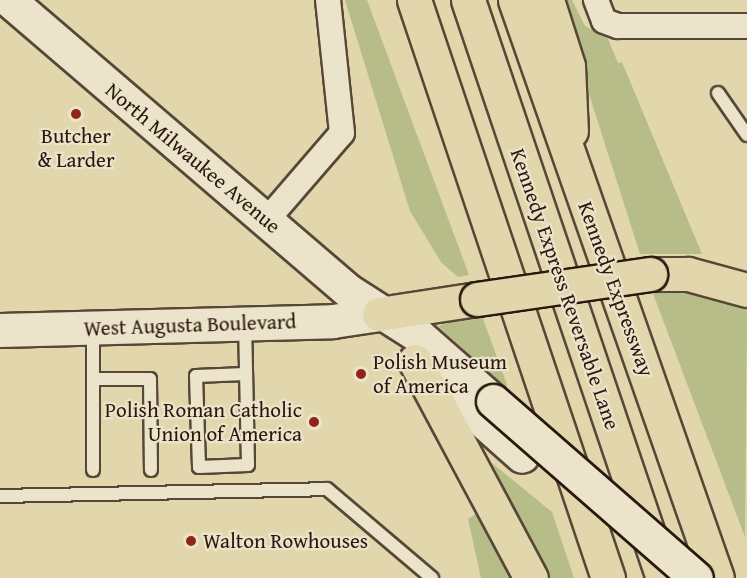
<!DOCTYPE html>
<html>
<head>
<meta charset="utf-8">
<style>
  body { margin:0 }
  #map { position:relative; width:747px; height:578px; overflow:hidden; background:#e2d6ad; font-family:"Gentium Book Plus",serif }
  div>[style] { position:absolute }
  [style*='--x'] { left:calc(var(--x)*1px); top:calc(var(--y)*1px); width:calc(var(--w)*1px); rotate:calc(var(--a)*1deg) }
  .green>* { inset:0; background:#b6bd88 }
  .roads { filter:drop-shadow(2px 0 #584736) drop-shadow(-2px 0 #584736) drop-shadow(0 2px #584736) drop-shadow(0 -2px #584736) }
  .lane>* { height:12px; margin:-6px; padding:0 6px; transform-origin:6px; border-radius:6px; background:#ece4ca }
  .street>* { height:24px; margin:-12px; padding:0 12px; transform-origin:12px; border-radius:12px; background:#ece4ca }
  .secondary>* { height:33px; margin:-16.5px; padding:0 16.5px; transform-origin:16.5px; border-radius:16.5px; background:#ece4ca }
  .highway>* { height:33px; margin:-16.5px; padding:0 16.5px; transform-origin:16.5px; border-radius:16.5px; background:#e2d6ad }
  .bridges { filter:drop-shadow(2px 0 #2a170e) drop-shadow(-2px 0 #2a170e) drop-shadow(0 2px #2a170e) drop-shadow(0 -2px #2a170e) }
  .secondary-bridge>* { height:33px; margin:-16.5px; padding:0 16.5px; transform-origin:16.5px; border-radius:16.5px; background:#ece4ca }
  .highway-bridge>* { height:33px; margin:-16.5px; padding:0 16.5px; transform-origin:16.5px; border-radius:16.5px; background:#e2d6ad }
  .dots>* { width:16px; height:16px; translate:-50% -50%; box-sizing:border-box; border:3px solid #ece4ca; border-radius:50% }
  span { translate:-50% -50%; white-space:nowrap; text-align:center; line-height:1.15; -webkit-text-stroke:4.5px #ece4ca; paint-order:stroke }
  .poi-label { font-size:21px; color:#2a170e }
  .left { translate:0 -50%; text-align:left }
  .right { translate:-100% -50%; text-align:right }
  .street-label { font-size:21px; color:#2a170e }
</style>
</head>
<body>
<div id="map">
  <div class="green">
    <i style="clip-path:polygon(345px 0,367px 0,469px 275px,458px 277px,441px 262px,410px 211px)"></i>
    <i style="clip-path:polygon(559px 0,572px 0,585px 26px,608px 39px,618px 63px,622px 62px,702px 254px,640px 254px)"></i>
    <i style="clip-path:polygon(673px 290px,716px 297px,747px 311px,745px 537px,652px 291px)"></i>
    <i style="clip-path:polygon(481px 313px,507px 385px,505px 387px,438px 326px)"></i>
    <i style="clip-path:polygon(492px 463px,552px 512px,574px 578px,547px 578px)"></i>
    <i style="clip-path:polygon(479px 512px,514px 578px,481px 578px,468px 519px)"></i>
  </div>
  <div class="roads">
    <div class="lane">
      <i style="--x:718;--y:93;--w:51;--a:55.4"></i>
      <i style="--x:93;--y:328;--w:142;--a:90"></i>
      <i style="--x:245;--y:374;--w:49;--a:177.7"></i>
      <i style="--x:196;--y:376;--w:91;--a:88.1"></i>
      <i style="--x:199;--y:467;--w:49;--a:-2.3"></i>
      <i style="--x:248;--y:465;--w:141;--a:-91.2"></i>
      <i style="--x:93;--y:379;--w:57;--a:0"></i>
      <i style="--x:150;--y:379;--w:91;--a:89.4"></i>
      <i style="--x:0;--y:496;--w:327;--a:-1.2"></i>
      <i style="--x:327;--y:489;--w:138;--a:40.3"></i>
    </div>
    <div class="street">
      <i style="--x:596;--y:0;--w:22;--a:69"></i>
      <i style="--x:604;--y:21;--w:15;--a:20"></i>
      <i style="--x:618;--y:26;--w:129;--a:0"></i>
      <i style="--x:266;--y:221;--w:116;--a:-49.2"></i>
      <i style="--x:342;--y:133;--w:134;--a:-96"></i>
    </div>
    <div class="secondary">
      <i style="--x:9;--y:0;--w:449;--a:40.6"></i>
      <i style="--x:350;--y:292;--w:82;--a:32.5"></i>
      <i style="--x:419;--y:336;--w:98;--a:41.3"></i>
      <i style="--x:0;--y:330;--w:333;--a:-1.5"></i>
      <i style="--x:333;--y:321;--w:47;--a:-8.7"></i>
      <i style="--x:450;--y:392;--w:96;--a:41.6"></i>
    </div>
    <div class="highway">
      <i style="--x:414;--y:0;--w:610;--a:71.45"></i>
      <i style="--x:468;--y:0;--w:610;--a:71.36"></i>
      <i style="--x:515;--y:0;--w:612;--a:70.74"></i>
      <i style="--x:547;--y:0;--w:69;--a:72.3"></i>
      <i style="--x:568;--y:66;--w:65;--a:87.4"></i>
      <i style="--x:650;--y:274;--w:38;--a:0"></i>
      <i style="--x:688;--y:274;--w:61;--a:15.2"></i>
      <i style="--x:379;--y:314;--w:99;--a:-8.7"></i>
      <i style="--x:415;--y:361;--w:246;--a:61.9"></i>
    </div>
  </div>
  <div class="bridges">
    <div class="secondary-bridge">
      <i style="--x:493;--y:401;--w:269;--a:41.1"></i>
    </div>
    <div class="highway-bridge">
      <i style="--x:477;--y:299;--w:175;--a:-8.2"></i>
    </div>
  </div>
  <div class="dots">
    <i style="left:76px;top:114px;background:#8f2418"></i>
    <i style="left:361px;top:374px;background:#8f2418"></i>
    <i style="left:314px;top:422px;background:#8f2418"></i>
    <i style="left:191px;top:541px;background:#8f2418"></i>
  </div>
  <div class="poi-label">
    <span style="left:76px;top:148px">Butcher<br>&amp; Larder</span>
    <span class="left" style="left:373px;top:374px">Polish Museum<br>of America</span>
    <span class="right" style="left:302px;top:422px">Polish Roman Catholic<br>Union of America</span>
    <span class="left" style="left:203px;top:541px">Walton Rowhouses</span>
  </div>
  <div class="street-label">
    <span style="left:193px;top:158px;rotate:40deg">North Milwaukee Avenue</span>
    <span style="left:565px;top:289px;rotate:71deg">Kennedy Express Reversable Lane</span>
    <span style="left:616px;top:289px;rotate:70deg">Kennedy Expressway</span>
    <span style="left:190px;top:325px;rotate:-2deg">West Augusta Boulevard</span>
  </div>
</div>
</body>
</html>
